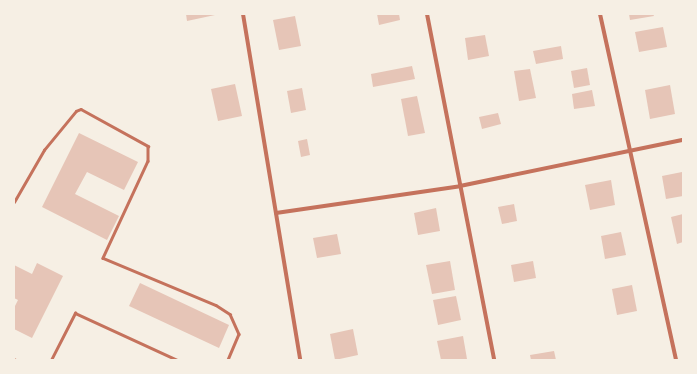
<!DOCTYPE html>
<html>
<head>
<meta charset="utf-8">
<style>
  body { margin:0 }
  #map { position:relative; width:697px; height:374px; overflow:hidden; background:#f6efe4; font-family:"IBM Plex Sans",sans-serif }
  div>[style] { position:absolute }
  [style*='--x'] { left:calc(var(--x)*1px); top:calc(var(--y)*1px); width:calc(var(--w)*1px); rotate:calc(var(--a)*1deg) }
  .building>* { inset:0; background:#e6c5b7 }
  .service>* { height:2.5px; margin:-1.25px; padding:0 1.25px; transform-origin:1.25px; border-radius:1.25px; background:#c5725c }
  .minor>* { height:4px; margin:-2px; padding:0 2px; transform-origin:2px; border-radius:2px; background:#c5725c }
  span { translate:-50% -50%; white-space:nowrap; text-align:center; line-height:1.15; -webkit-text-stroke:3.5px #f6efe4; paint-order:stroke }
  .frame { position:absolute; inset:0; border:15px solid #f6efe4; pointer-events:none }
</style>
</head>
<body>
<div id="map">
  <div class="building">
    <i style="clip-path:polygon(186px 14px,215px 14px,215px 15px,187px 21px)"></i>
    <i style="clip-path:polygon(377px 14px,399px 14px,400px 20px,379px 25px)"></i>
    <i style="clip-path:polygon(629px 14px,653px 14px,654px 16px,630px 20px)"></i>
    <i style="clip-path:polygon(295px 16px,301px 46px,279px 50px,273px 20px)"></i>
    <i style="clip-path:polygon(663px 27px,667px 47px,639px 52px,635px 32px)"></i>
    <i style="clip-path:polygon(485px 35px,489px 56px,468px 60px,465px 38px)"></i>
    <i style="clip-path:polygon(561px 46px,563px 59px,536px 64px,533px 51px)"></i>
    <i style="clip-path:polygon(412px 66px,415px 79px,373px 87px,371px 74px)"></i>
    <i style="clip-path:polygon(587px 68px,590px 85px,574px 88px,571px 71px)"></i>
    <i style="clip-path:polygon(530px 69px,536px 98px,519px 101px,514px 71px)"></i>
    <i style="clip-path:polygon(235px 84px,242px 116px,218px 121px,211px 89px)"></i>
    <i style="clip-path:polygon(670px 85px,675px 114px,650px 119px,645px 90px)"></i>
    <i style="clip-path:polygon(302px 88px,306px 110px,291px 113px,287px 91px)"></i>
    <i style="clip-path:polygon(592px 90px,595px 106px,574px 109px,572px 94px)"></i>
    <i style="clip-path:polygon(417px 96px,425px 133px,408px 136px,401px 99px)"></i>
    <i style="clip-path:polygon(498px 113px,501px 124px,482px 129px,479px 117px)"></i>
    <i style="clip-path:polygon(79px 133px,138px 162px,124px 190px,87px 172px,75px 194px,119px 216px,107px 240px,42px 207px)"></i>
    <i style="clip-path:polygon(307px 139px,310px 155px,301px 157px,298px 141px)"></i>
    <i style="clip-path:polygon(682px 172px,683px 196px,666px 199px,662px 176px)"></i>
    <i style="clip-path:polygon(611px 180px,615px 205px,590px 210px,585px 185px)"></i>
    <i style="clip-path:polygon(514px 204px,517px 221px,502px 224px,498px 207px)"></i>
    <i style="clip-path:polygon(436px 208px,440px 231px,418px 235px,414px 213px)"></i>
    <i style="clip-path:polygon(683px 214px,683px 242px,677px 244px,671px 217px)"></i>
    <i style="clip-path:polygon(621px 232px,626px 255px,605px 259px,601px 236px)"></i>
    <i style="clip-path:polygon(337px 234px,341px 254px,317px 258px,313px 238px)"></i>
    <i style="clip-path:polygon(450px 261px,455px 290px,432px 294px,426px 265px)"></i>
    <i style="clip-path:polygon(533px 261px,536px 278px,514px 282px,511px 265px)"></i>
    <i style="clip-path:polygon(37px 263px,63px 276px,32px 338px,14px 329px,14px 308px,18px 300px,14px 298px,14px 265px,32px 274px)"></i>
    <i style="clip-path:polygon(140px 283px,229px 325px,219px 348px,129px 306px)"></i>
    <i style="clip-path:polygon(632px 285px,637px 311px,617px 315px,612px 289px)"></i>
    <i style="clip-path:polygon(456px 296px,461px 320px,438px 325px,433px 300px)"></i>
    <i style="clip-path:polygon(353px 329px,358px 355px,335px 360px,330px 334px)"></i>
    <i style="clip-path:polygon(463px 336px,467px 359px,441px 360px,437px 341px)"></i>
    <i style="clip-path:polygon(554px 351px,556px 360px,531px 360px,530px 355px)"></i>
  </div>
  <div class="service">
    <i style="--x:14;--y:202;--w:60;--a:-60"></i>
    <i style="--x:44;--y:150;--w:50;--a:-50.6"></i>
    <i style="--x:76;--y:111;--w:5;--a:-22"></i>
    <i style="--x:81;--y:109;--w:77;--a:28.9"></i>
    <i style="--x:148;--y:146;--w:15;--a:90"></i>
    <i style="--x:148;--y:161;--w:107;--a:114.9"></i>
    <i style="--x:103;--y:258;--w:122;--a:22.6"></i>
    <i style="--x:216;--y:305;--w:17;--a:33"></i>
    <i style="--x:230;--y:314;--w:22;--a:66"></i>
    <i style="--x:239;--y:334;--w:28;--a:113"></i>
    <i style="--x:14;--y:359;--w:2;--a:27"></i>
    <i style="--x:51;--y:360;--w:53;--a:-62.9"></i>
    <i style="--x:75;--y:313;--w:112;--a:24.7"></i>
  </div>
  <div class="minor">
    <i style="--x:243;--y:14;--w:351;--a:80.6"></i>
    <i style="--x:427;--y:14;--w:352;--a:79"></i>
    <i style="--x:600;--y:14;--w:354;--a:77.6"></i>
    <i style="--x:276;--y:213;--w:186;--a:-8.3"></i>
    <i style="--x:460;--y:186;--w:228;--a:-11.7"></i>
  </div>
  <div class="frame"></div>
</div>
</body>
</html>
